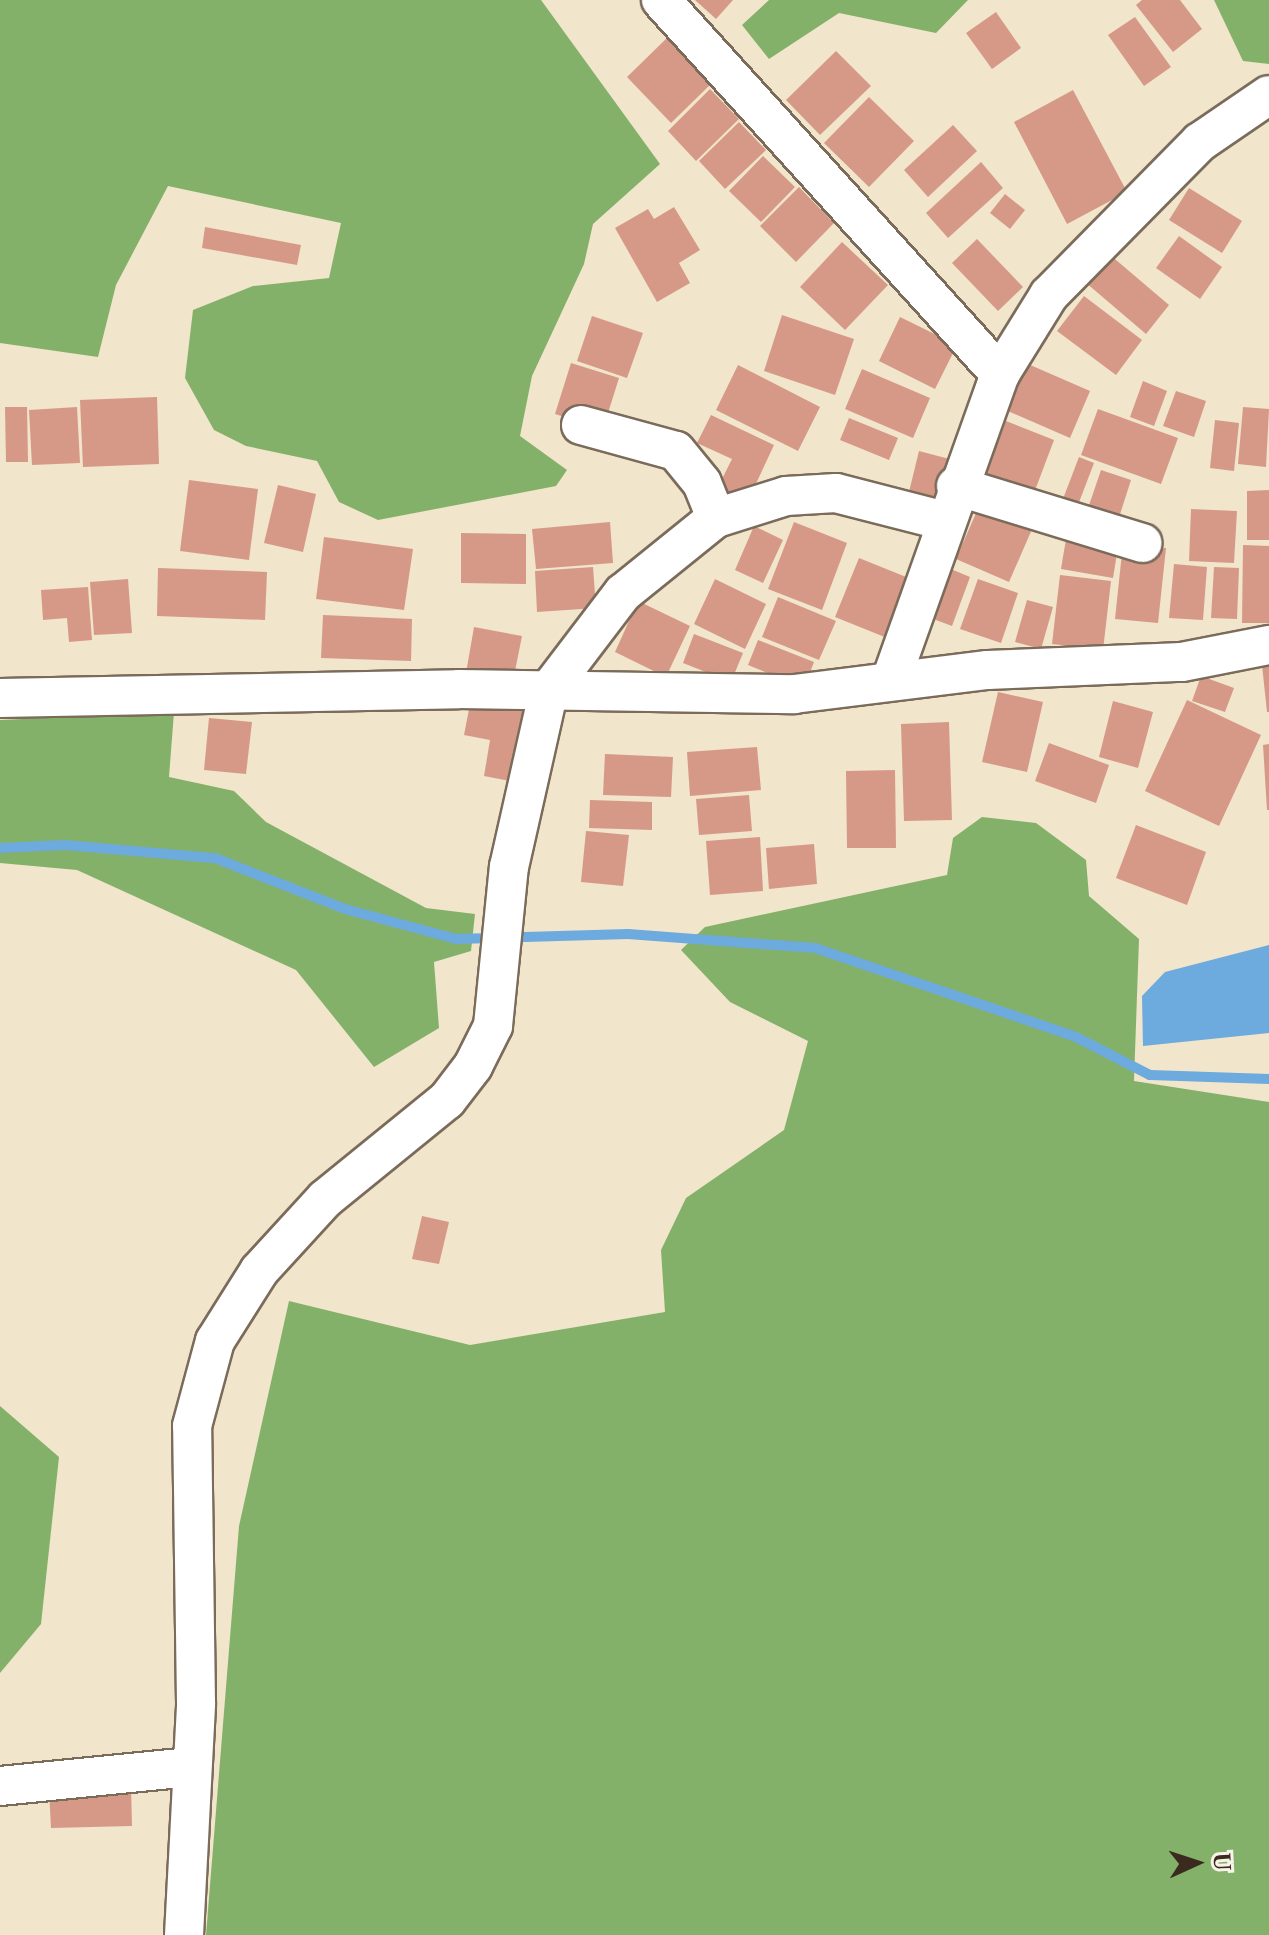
<!DOCTYPE html>
<html>
<head>
<meta charset="utf-8">
<style>
  body { margin:0 }
  #map { position:relative; width:1269px; height:1935px; overflow:hidden; background:#f1e5cb; font-family:"Libre Caslon Text",serif }
  div>[style] { position:absolute }
  [style*='--x'] { left:calc(var(--x)*1px); top:calc(var(--y)*1px); width:calc(var(--w)*1px); rotate:calc(var(--a)*1deg) }
  .forest>* { inset:0; background:#84b169 }
  .water>* { inset:0; background:#6daade }
  .stream>* { height:10px; margin:-5px; padding:0 5px; transform-origin:5px; border-radius:5px; background:#6daade }
  .building>* { inset:0; background:#d69987 }
  .roads { filter:drop-shadow(2px 0 #7b6b5b) drop-shadow(-2px 0 #7b6b5b) drop-shadow(0 2px #7b6b5b) drop-shadow(0 -2px #7b6b5b) }
  .street>* { height:38px; margin:-19px; padding:0 19px; transform-origin:19px; border-radius:19px; background:#fff }
  span { translate:-50% -50%; white-space:nowrap; text-align:center; line-height:1.15; -webkit-text-stroke:8px #f7f3e8; paint-order:stroke }
  .north { position:absolute; left:1157px; top:1823px; width:80px; height:80px; -webkit-text-stroke:6px #f7f3e8; paint-order:stroke; rotate:87deg; font-size:22px; font-weight:700; line-height:32px; text-align:center; color:#3b2a1e }
  .north::after { content:''; display:block; margin:auto; width:28px; height:36px; background:#3b2a1e; clip-path:polygon(50% 0,100% 100%,50% 72%,0 100%) }
</style>
</head>
<body>
<div id="map">
  <div class="forest">
    <i style="clip-path:polygon(0 0,541px 0,660px 164px,593px 224px,584px 264px,532px 376px,520px 436px,567px 470px,556px 486px,378px 520px,339px 502px,317px 461px,246px 446px,214px 430px,185px 378px,193px 310px,253px 286px,329px 278px,341px 223px,168px 186px,116px 285px,98px 357px,0 343px)"></i>
    <i style="clip-path:polygon(769px 0,968px 0,936px 33px,839px 13px,769px 59px,742px 25px)"></i>
    <i style="clip-path:polygon(1214px 0,1269px 0,1269px 64px,1243px 61px)"></i>
    <i style="clip-path:polygon(174px 712px,169px 777px,234px 791px,266px 822px,426px 908px,475px 914px,471px 951px,434px 962px,439px 1028px,374px 1067px,296px 970px,77px 870px,0 863px,0 720px)"></i>
    <i style="clip-path:polygon(982px 817px,1036px 823px,1086px 860px,1089px 896px,1139px 939px,1134px 1081px,1269px 1102px,1269px 1935px,206px 1935px,239px 1526px,289px 1301px,470px 1345px,665px 1312px,661px 1250px,686px 1198px,784px 1130px,808px 1041px,730px 1002px,681px 950px,705px 927px,947px 875px,953px 838px)"></i>
    <i style="clip-path:polygon(0 1406px,59px 1457px,41px 1624px,0 1673px)"></i>
  </div>
  <div class="water">
    <i style="clip-path:polygon(1269px 945px,1269px 1033px,1143px 1046px,1142px 996px,1165px 972px)"></i>
  </div>
  <div class="stream">
    <i style="--x:0;--y:848;--w:65;--a:-2.6"></i>
    <i style="--x:65;--y:845;--w:151;--a:5"></i>
    <i style="--x:215;--y:858;--w:140;--a:21.4"></i>
    <i style="--x:345;--y:909;--w:115;--a:15.1"></i>
    <i style="--x:456;--y:939;--w:172;--a:-1.7"></i>
    <i style="--x:628;--y:934;--w:188;--a:4.3"></i>
    <i style="--x:815;--y:948;--w:276;--a:18.8"></i>
    <i style="--x:1076;--y:1037;--w:83;--a:27.2"></i>
    <i style="--x:1150;--y:1075;--w:119;--a:1.9"></i>
  </div>
  <div class="building">
    <i style="clip-path:polygon(695px 0,733px 0,716px 19px)"></i>
    <i style="clip-path:polygon(1142px 0,1180px 0,1202px 29px,1173px 52px,1136px 5px)"></i>
    <i style="clip-path:polygon(996px 12px,1021px 48px,992px 69px,966px 33px)"></i>
    <i style="clip-path:polygon(1135px 17px,1171px 67px,1144px 86px,1108px 35px)"></i>
    <i style="clip-path:polygon(668px 37px,712px 83px,671px 123px,627px 77px)"></i>
    <i style="clip-path:polygon(836px 51px,871px 86px,820px 135px,786px 100px)"></i>
    <i style="clip-path:polygon(710px 89px,739px 119px,696px 161px,668px 131px)"></i>
    <i style="clip-path:polygon(1073px 90px,1127px 192px,1067px 224px,1014px 122px)"></i>
    <i style="clip-path:polygon(869px 97px,914px 141px,869px 187px,824px 143px)"></i>
    <i style="clip-path:polygon(739px 122px,766px 150px,725px 189px,699px 161px)"></i>
    <i style="clip-path:polygon(953px 125px,977px 151px,928px 197px,904px 170px)"></i>
    <i style="clip-path:polygon(763px 156px,795px 187px,761px 222px,729px 191px)"></i>
    <i style="clip-path:polygon(981px 162px,1003px 188px,948px 238px,926px 213px)"></i>
    <i style="clip-path:polygon(799px 187px,834px 223px,796px 262px,760px 226px)"></i>
    <i style="clip-path:polygon(1189px 188px,1242px 221px,1222px 253px,1169px 220px)"></i>
    <i style="clip-path:polygon(1005px 194px,1025px 210px,1010px 229px,990px 213px)"></i>
    <i style="clip-path:polygon(674px 207px,700px 250px,679px 263px,690px 283px,657px 302px,615px 228px,648px 209px,654px 219px)"></i>
    <i style="clip-path:polygon(205px 227px,301px 245px,297px 265px,202px 248px)"></i>
    <i style="clip-path:polygon(1179px 236px,1222px 267px,1200px 299px,1156px 268px)"></i>
    <i style="clip-path:polygon(977px 239px,1023px 287px,998px 311px,952px 263px)"></i>
    <i style="clip-path:polygon(842px 242px,888px 285px,845px 330px,800px 287px)"></i>
    <i style="clip-path:polygon(1109px 254px,1169px 305px,1146px 334px,1085px 282px)"></i>
    <i style="clip-path:polygon(1084px 296px,1142px 340px,1116px 375px,1057px 331px)"></i>
    <i style="clip-path:polygon(782px 315px,854px 339px,835px 395px,764px 371px)"></i>
    <i style="clip-path:polygon(592px 316px,643px 333px,627px 378px,577px 361px)"></i>
    <i style="clip-path:polygon(900px 317px,957px 345px,935px 389px,879px 361px)"></i>
    <i style="clip-path:polygon(1021px 361px,1090px 391px,1070px 438px,1001px 408px)"></i>
    <i style="clip-path:polygon(571px 363px,619px 378px,603px 429px,555px 414px)"></i>
    <i style="clip-path:polygon(738px 365px,820px 407px,798px 451px,716px 410px)"></i>
    <i style="clip-path:polygon(862px 369px,930px 398px,913px 438px,845px 409px)"></i>
    <i style="clip-path:polygon(1143px 381px,1167px 391px,1154px 426px,1130px 417px)"></i>
    <i style="clip-path:polygon(1176px 391px,1206px 401px,1194px 437px,1163px 426px)"></i>
    <i style="clip-path:polygon(157px 397px,159px 464px,83px 467px,80px 400px)"></i>
    <i style="clip-path:polygon(5px 407px,27px 407px,28px 462px,6px 462px)"></i>
    <i style="clip-path:polygon(77px 407px,80px 463px,32px 465px,29px 410px)"></i>
    <i style="clip-path:polygon(1243px 407px,1269px 409px,1266px 467px,1238px 464px)"></i>
    <i style="clip-path:polygon(1098px 409px,1178px 438px,1161px 484px,1081px 455px)"></i>
    <i style="clip-path:polygon(711px 415px,774px 445px,747px 503px,717px 489px,732px 459px,697px 443px)"></i>
    <i style="clip-path:polygon(849px 418px,898px 438px,889px 460px,840px 440px)"></i>
    <i style="clip-path:polygon(1215px 420px,1239px 423px,1234px 471px,1210px 468px)"></i>
    <i style="clip-path:polygon(1006px 421px,1054px 440px,1031px 501px,982px 482px)"></i>
    <i style="clip-path:polygon(919px 451px,957px 461px,947px 501px,909px 492px)"></i>
    <i style="clip-path:polygon(1079px 457px,1094px 463px,1073px 518px,1058px 512px)"></i>
    <i style="clip-path:polygon(1101px 470px,1131px 480px,1114px 533px,1083px 523px)"></i>
    <i style="clip-path:polygon(189px 480px,258px 489px,249px 560px,180px 551px)"></i>
    <i style="clip-path:polygon(278px 485px,316px 494px,303px 552px,264px 543px)"></i>
    <i style="clip-path:polygon(1269px 490px,1269px 540px,1247px 540px,1247px 491px)"></i>
    <i style="clip-path:polygon(983px 497px,1036px 520px,1009px 582px,956px 559px)"></i>
    <i style="clip-path:polygon(1191px 509px,1237px 511px,1234px 563px,1189px 561px)"></i>
    <i style="clip-path:polygon(610px 522px,613px 563px,536px 569px,532px 529px)"></i>
    <i style="clip-path:polygon(794px 522px,847px 543px,822px 610px,768px 589px)"></i>
    <i style="clip-path:polygon(754px 526px,783px 540px,763px 583px,735px 570px)"></i>
    <i style="clip-path:polygon(461px 533px,526px 534px,526px 584px,461px 583px)"></i>
    <i style="clip-path:polygon(1067px 533px,1119px 541px,1113px 578px,1061px 569px)"></i>
    <i style="clip-path:polygon(324px 537px,413px 549px,404px 610px,316px 599px)"></i>
    <i style="clip-path:polygon(1123px 543px,1166px 548px,1158px 623px,1115px 619px)"></i>
    <i style="clip-path:polygon(1243px 545px,1269px 546px,1269px 623px,1242px 623px)"></i>
    <i style="clip-path:polygon(859px 558px,921px 583px,897px 642px,835px 617px)"></i>
    <i style="clip-path:polygon(1174px 564px,1207px 567px,1203px 620px,1169px 618px)"></i>
    <i style="clip-path:polygon(593px 567px,596px 608px,537px 612px,535px 571px)"></i>
    <i style="clip-path:polygon(946px 567px,970px 577px,952px 626px,928px 617px)"></i>
    <i style="clip-path:polygon(1214px 567px,1239px 568px,1237px 619px,1211px 618px)"></i>
    <i style="clip-path:polygon(158px 568px,267px 572px,265px 620px,157px 616px)"></i>
    <i style="clip-path:polygon(1060px 575px,1111px 581px,1103px 650px,1052px 644px)"></i>
    <i style="clip-path:polygon(128px 579px,132px 633px,94px 635px,90px 582px)"></i>
    <i style="clip-path:polygon(715px 579px,766px 604px,745px 649px,694px 624px)"></i>
    <i style="clip-path:polygon(978px 579px,1018px 593px,1001px 643px,960px 629px)"></i>
    <i style="clip-path:polygon(88px 587px,92px 640px,69px 642px,67px 618px,43px 620px,41px 590px)"></i>
    <i style="clip-path:polygon(778px 597px,836px 621px,819px 660px,762px 637px)"></i>
    <i style="clip-path:polygon(1027px 600px,1053px 607px,1041px 649px,1015px 642px)"></i>
    <i style="clip-path:polygon(638px 601px,690px 626px,666px 677px,615px 652px)"></i>
    <i style="clip-path:polygon(323px 615px,412px 619px,411px 661px,321px 658px)"></i>
    <i style="clip-path:polygon(474px 627px,522px 636px,513px 681px,466px 673px)"></i>
    <i style="clip-path:polygon(694px 634px,743px 653px,731px 682px,683px 663px)"></i>
    <i style="clip-path:polygon(758px 640px,814px 662px,804px 688px,748px 665px)"></i>
    <i style="clip-path:polygon(1269px 664px,1269px 712px,1267px 712px,1262px 665px)"></i>
    <i style="clip-path:polygon(1201px 676px,1234px 688px,1225px 712px,1192px 701px)"></i>
    <i style="clip-path:polygon(998px 692px,1043px 702px,1027px 772px,982px 762px)"></i>
    <i style="clip-path:polygon(471px 699px,530px 710px,516px 782px,484px 776px,490px 740px,464px 735px)"></i>
    <i style="clip-path:polygon(1187px 700px,1261px 735px,1219px 826px,1145px 791px)"></i>
    <i style="clip-path:polygon(1113px 701px,1153px 712px,1138px 768px,1099px 757px)"></i>
    <i style="clip-path:polygon(209px 718px,252px 722px,246px 774px,204px 770px)"></i>
    <i style="clip-path:polygon(949px 722px,952px 820px,904px 821px,901px 724px)"></i>
    <i style="clip-path:polygon(1049px 743px,1109px 765px,1096px 803px,1035px 781px)"></i>
    <i style="clip-path:polygon(1269px 744px,1269px 810px,1267px 810px,1263px 745px)"></i>
    <i style="clip-path:polygon(757px 747px,761px 790px,690px 796px,687px 752px)"></i>
    <i style="clip-path:polygon(605px 754px,673px 757px,671px 797px,603px 795px)"></i>
    <i style="clip-path:polygon(895px 770px,896px 848px,847px 848px,846px 771px)"></i>
    <i style="clip-path:polygon(749px 795px,752px 831px,699px 835px,696px 799px)"></i>
    <i style="clip-path:polygon(590px 800px,652px 802px,652px 830px,589px 828px)"></i>
    <i style="clip-path:polygon(1136px 825px,1206px 852px,1187px 905px,1116px 878px)"></i>
    <i style="clip-path:polygon(586px 831px,629px 835px,623px 886px,581px 882px)"></i>
    <i style="clip-path:polygon(760px 837px,763px 891px,710px 895px,706px 841px)"></i>
    <i style="clip-path:polygon(814px 844px,817px 884px,769px 889px,766px 848px)"></i>
    <i style="clip-path:polygon(422px 1216px,449px 1222px,439px 1264px,412px 1259px)"></i>
    <i style="clip-path:polygon(131px 1787px,132px 1826px,51px 1828px,49px 1790px)"></i>
  </div>
  <div class="roads">
    <div class="street">
      <i style="--x:661;--y:0;--w:505;--a:47.81"></i>
      <i style="--x:581;--y:425;--w:98;--a:15.3"></i>
      <i style="--x:676;--y:451;--w:41;--a:50.9"></i>
      <i style="--x:702;--y:483;--w:38;--a:68"></i>
      <i style="--x:956;--y:486;--w:195;--a:17"></i>
      <i style="--x:891;--y:680;--w:325;--a:-70.4"></i>
      <i style="--x:1000;--y:374;--w:93;--a:-58.2"></i>
      <i style="--x:1049;--y:295;--w:215;--a:-45.4"></i>
      <i style="--x:1200;--y:142;--w:83;--a:-34.3"></i>
      <i style="--x:0;--y:698;--w:459;--a:-1.1"></i>
      <i style="--x:459;--y:689;--w:335;--a:0.9"></i>
      <i style="--x:794;--y:694;--w:195;--a:-7.1"></i>
      <i style="--x:988;--y:670;--w:194;--a:-2.4"></i>
      <i style="--x:1182;--y:662;--w:89;--a:-11.1"></i>
      <i style="--x:0;--y:1786;--w:193;--a:-5.7"></i>
      <i style="--x:184;--y:1935;--w:232;--a:-87"></i>
      <i style="--x:196;--y:1703;--w:277;--a:-90.8"></i>
      <i style="--x:192;--y:1426;--w:88;--a:-74.9"></i>
      <i style="--x:215;--y:1341;--w:83;--a:-57.8"></i>
      <i style="--x:259;--y:1271;--w:98;--a:-47.5"></i>
      <i style="--x:325;--y:1199;--w:157;--a:-39.1"></i>
      <i style="--x:447;--y:1100;--w:43;--a:-52.6"></i>
      <i style="--x:473;--y:1066;--w:45;--a:-63.4"></i>
      <i style="--x:493;--y:1026;--w:160;--a:-84.3"></i>
      <i style="--x:509;--y:867;--w:181;--a:-77.3"></i>
      <i style="--x:549;--y:690;--w:122;--a:-52.7"></i>
      <i style="--x:623;--y:593;--w:119;--a:-38.9"></i>
      <i style="--x:716;--y:518;--w:73;--a:-17.4"></i>
      <i style="--x:786;--y:496;--w:50;--a:-3.4"></i>
      <i style="--x:836;--y:493;--w:113;--a:14.4"></i>
    </div>
  </div>
  <div class="north">U</div>
</div>
</body>
</html>
